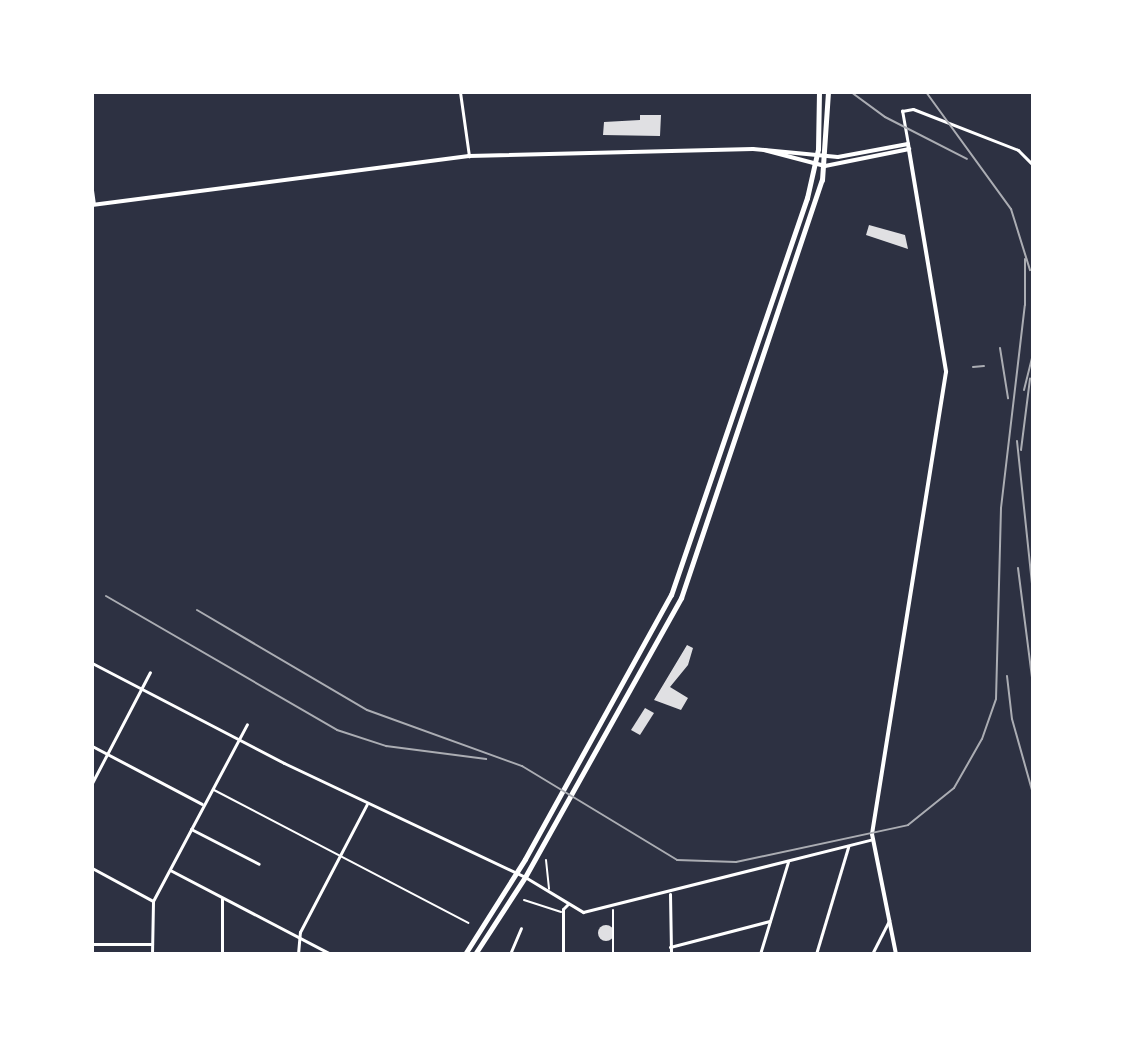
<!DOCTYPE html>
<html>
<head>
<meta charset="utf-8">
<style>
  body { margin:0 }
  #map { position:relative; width:1125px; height:1046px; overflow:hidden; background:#2d3142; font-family:"DejaVu Sans",sans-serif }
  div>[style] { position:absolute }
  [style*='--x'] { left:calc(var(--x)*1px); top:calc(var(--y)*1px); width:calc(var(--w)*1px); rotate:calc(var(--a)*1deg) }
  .building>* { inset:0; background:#e0e0e3 }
  .round { border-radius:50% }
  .path>* { height:2px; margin:-1px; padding:0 1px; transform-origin:1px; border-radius:1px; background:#fff }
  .service>* { height:2px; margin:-1px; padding:0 1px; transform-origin:1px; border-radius:1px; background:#fff }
  .minor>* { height:3px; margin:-1.5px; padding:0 1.5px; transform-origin:1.5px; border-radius:1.5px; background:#fff }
  .tertiary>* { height:4px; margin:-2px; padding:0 2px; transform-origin:2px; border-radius:2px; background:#fff }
  .primary>* { height:5px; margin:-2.5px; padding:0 2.5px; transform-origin:2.5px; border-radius:2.5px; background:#fff }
  .rail>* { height:2px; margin:-1px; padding:0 1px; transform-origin:1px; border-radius:1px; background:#abadb3 }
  span { translate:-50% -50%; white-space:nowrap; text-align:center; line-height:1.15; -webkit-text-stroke:6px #fff; paint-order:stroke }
  .frame { position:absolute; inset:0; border:94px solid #fff; pointer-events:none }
</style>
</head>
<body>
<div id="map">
  <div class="building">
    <i style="clip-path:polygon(640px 115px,661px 115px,660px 136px,603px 135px,604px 122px,640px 120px)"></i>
    <i style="clip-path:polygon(869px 225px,905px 235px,908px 249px,866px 235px)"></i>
    <i style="clip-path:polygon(687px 645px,693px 648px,688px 665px,670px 687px,688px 698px,681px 710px,654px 700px)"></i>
    <i style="clip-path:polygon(645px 708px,654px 713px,640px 735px,631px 730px)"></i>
    <i class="round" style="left:598px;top:925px;width:16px;height:16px"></i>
  </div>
  <div class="path">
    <i style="--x:613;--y:910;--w:44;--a:90"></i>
  </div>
  <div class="service">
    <i style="--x:214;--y:790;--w:287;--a:27.6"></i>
    <i style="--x:546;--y:860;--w:29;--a:84"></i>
    <i style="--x:524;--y:900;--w:39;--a:18"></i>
  </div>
  <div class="minor">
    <i style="--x:460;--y:92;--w:65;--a:82"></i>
    <i style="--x:908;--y:144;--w:34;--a:-100"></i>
    <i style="--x:902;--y:111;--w:11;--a:-10"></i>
    <i style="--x:913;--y:109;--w:113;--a:21.3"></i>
    <i style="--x:1018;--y:150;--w:21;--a:45"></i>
    <i style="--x:92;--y:190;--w:14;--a:82"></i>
    <i style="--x:92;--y:663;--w:216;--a:27.5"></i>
    <i style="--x:284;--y:763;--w:267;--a:25.3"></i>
    <i style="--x:525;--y:877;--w:68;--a:31.1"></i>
    <i style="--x:583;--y:912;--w:299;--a:-14.1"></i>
    <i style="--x:92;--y:746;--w:124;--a:27.8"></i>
    <i style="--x:92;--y:783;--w:125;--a:-62.4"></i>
    <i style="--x:191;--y:829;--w:76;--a:27.2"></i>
    <i style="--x:92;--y:868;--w:69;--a:28.4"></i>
    <i style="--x:170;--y:870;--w:182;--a:27.6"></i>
    <i style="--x:670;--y:894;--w:60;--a:89"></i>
    <i style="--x:92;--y:944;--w:60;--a:0"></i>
    <i style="--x:670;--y:947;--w:103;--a:-14.6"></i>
    <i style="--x:152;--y:954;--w:53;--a:-88.9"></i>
    <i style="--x:153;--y:901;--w:200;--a:-62"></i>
    <i style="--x:222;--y:954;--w:56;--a:-90"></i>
    <i style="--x:298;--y:954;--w:22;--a:-85"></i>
    <i style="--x:300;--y:932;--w:144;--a:-62.4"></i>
    <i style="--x:510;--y:954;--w:28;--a:-67"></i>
    <i style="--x:563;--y:954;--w:45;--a:-90"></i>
    <i style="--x:563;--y:909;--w:7;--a:-45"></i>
    <i style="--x:760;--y:954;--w:96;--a:-73.1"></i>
    <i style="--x:816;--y:954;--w:112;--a:-73.3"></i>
    <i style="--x:872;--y:954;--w:38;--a:-63"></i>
  </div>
  <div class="tertiary">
    <i style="--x:764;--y:150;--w:63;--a:14.7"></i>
    <i style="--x:825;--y:166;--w:86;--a:-11.4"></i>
    <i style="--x:92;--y:205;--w:380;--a:-7.4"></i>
    <i style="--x:469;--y:156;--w:284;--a:-1.4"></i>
    <i style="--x:753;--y:149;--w:85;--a:5.4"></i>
    <i style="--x:838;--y:157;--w:71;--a:-10.5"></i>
    <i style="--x:908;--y:144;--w:231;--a:80.5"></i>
    <i style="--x:946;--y:372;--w:468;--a:99.1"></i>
    <i style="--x:872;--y:834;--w:122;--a:78.7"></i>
  </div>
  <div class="primary">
    <i style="--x:465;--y:954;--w:112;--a:-57.7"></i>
    <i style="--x:525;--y:859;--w:302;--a:-61.1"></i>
    <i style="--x:671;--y:595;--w:420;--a:-71.1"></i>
    <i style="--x:807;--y:198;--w:50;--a:-77.3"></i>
    <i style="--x:818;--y:149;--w:57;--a:-89"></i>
    <i style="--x:475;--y:954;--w:92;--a:-57"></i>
    <i style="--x:525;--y:877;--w:320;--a:-60.8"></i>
    <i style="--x:681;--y:598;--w:441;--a:-71.4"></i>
    <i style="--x:822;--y:180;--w:88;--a:-86.1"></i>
  </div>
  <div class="rail">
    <i style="--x:851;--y:92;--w:42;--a:36.3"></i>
    <i style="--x:885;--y:117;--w:92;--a:27.1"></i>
    <i style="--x:926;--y:92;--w:145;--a:54"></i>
    <i style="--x:1011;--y:209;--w:64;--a:72.7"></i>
    <i style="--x:1000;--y:348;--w:51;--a:80.9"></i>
    <i style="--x:973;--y:367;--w:11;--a:-5"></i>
    <i style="--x:1024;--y:390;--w:38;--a:-76"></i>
    <i style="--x:1017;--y:441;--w:154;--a:84"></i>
    <i style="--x:1021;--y:450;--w:72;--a:-82.8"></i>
    <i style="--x:1018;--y:568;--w:118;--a:82.7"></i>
    <i style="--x:106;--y:596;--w:267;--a:30.1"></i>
    <i style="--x:337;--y:730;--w:52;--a:18.1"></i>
    <i style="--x:386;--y:746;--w:101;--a:7.4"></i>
    <i style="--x:197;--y:610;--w:197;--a:30.5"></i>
    <i style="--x:367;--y:710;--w:165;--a:19.9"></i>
    <i style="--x:522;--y:766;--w:181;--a:31.2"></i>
    <i style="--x:677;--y:860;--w:59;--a:1.9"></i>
    <i style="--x:736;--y:862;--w:176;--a:-12.1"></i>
    <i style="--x:908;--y:825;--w:59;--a:-38.8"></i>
    <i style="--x:954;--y:788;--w:56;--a:-60.3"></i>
    <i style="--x:982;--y:739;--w:42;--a:-70.7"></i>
    <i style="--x:996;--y:699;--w:191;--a:-88.5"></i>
    <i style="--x:1001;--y:508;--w:204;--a:-83.3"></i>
    <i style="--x:1025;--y:305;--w:46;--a:-90"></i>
    <i style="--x:1007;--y:676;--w:43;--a:83.4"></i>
    <i style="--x:1012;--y:719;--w:74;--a:74.3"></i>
  </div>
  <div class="frame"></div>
</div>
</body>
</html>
